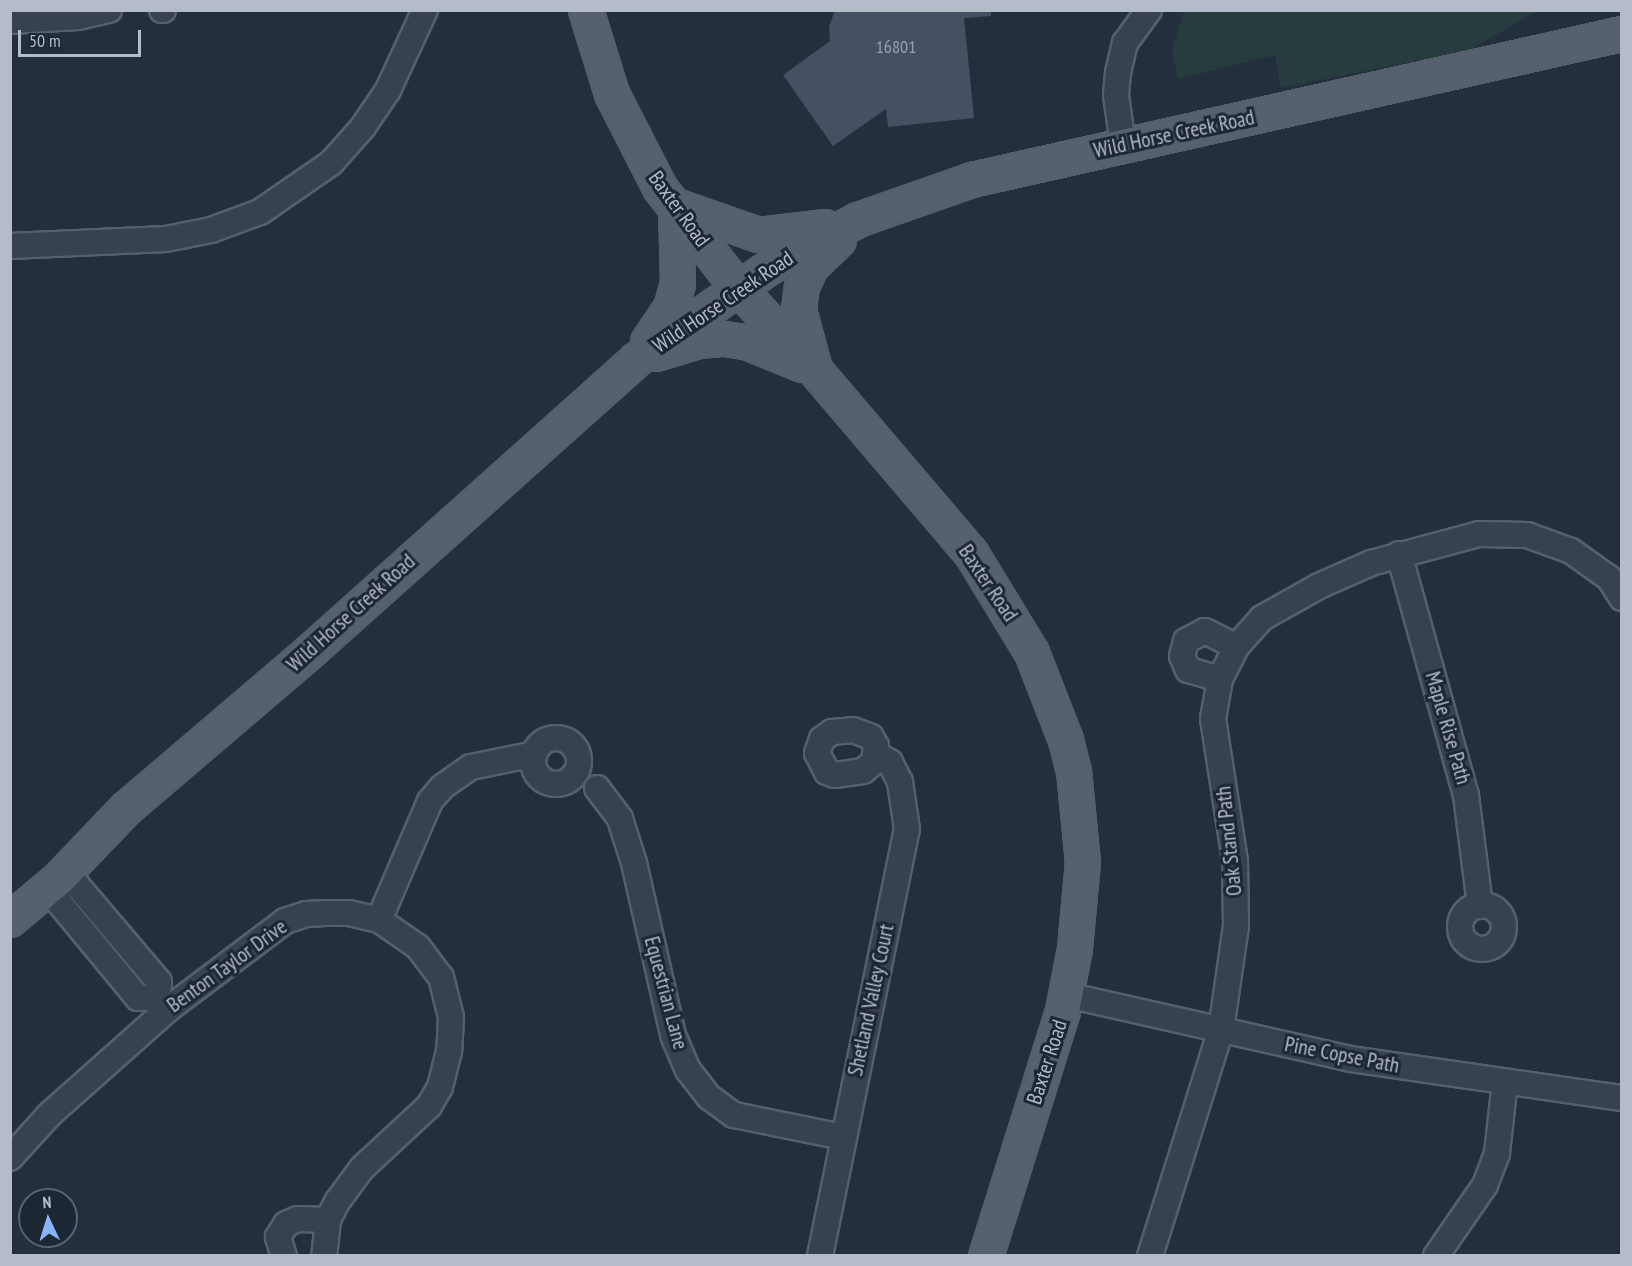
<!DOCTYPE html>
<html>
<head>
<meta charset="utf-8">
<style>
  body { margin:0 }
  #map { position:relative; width:1632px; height:1266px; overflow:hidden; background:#242f3e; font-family:"PT Sans Narrow",sans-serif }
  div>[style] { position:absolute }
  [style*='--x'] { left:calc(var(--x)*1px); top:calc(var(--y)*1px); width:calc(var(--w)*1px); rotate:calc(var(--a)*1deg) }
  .green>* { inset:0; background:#263c3f }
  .building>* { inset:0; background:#455162 }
  .roads { filter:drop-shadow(2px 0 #565f6c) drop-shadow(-2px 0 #565f6c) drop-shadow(0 2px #565f6c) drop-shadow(0 -2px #565f6c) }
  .minor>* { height:24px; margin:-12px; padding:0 12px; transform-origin:12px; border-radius:12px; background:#38414e }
  .minor>.ring { margin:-12px; padding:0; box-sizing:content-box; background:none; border:24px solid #38414e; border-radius:50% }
  .major>* { height:32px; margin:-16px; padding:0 16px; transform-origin:16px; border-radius:16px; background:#56606e }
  span { translate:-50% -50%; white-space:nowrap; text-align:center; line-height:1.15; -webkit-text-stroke:6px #1d2633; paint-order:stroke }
  .number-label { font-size:18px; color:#98a1af }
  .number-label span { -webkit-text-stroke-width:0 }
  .street-label { font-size:21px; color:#b4bcc9 }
  .frame { position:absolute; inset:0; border:12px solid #b4bcc9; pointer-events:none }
  .north { position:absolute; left:18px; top:1188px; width:60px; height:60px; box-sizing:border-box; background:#1d2633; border:2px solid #59626f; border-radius:50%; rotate:356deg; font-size:16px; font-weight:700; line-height:24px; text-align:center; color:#b4bcc9 }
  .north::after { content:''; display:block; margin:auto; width:21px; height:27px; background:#8ab4f8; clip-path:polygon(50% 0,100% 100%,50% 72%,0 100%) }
  .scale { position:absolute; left:18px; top:30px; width:123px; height:27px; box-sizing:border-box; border:3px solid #b4bcc9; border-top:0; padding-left:8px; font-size:18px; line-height:21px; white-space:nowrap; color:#b4bcc9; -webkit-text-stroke:4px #1d2633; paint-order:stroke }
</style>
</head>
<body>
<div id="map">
  <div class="green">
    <i style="clip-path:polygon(1184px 11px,1184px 10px,1537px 11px,1468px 51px,1281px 88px,1275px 55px,1178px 79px,1172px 50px)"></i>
  </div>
  <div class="building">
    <i style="clip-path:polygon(835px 10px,991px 10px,991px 16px,964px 18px,974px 118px,888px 127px,886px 109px,833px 146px,783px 75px,830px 41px,829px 27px)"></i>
  </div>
  <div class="roads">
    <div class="minor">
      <i style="--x:162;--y:10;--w:1;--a:0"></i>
      <i style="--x:10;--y:21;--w:68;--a:-3.4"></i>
      <i style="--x:78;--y:17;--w:32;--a:-13"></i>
      <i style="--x:1123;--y:145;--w:50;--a:-98"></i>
      <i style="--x:1116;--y:95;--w:22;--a:-85"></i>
      <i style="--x:1118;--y:73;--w:31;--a:-77"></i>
      <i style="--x:1125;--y:43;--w:41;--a:-54"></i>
      <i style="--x:10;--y:246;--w:156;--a:-2.6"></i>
      <i style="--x:166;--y:239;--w:46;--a:-11.3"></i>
      <i style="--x:211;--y:230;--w:52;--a:-20.2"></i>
      <i style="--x:260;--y:212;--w:86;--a:-34.6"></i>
      <i style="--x:331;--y:163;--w:48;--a:-48.4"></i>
      <i style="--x:363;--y:127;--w:45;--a:-56"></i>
      <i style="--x:388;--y:90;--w:88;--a:-65.2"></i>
      <i style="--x:1399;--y:554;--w:250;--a:74.5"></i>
      <i style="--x:1466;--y:795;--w:112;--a:82.8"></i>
      <i style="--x:1220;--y:679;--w:33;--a:-164"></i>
      <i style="--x:1188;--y:670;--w:15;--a:-113"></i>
      <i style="--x:1182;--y:656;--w:16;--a:-75"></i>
      <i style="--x:1186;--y:641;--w:21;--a:-28"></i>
      <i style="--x:1205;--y:631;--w:35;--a:27"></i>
      <i style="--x:853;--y:730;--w:19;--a:21"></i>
      <i style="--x:871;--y:737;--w:10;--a:61"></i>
      <i style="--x:876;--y:746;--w:16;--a:97"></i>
      <i style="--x:874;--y:762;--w:14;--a:141"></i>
      <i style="--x:863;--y:771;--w:29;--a:172"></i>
      <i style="--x:834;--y:775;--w:8;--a:-157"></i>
      <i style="--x:827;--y:772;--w:21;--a:-118"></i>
      <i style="--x:817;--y:753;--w:15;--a:-70"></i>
      <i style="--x:822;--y:739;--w:12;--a:-35"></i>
      <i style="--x:832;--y:732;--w:21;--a:-5"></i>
      <i class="ring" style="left:533px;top:738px;width:22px;height:22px"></i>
      <i style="--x:597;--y:788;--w:39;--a:53"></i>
      <i style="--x:620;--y:819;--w:46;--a:72.3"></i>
      <i style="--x:634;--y:863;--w:176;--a:77.2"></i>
      <i style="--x:673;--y:1035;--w:38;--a:67"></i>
      <i style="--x:688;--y:1070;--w:34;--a:52"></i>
      <i style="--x:709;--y:1097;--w:31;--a:36"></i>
      <i style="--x:734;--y:1115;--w:110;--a:11.5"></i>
      <i class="ring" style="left:1460px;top:905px;width:20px;height:20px"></i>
      <i style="--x:379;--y:920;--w:129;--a:-66.8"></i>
      <i style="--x:430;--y:801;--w:18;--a:-49"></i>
      <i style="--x:442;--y:787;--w:35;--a:-35"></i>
      <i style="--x:471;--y:767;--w:65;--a:-11.5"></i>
      <i style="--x:1067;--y:995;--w:291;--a:12.7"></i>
      <i style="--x:1351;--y:1059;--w:274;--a:8.2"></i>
      <i style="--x:158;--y:998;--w:20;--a:180"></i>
      <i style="--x:138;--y:998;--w:127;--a:-129.6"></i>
      <i style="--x:57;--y:900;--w:21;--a:-85"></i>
      <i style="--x:59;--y:879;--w:18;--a:16"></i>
      <i style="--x:76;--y:884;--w:128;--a:49.7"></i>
      <i style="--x:159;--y:982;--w:16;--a:94"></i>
      <i style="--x:158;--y:998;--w:15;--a:53"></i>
      <i style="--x:10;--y:1158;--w:59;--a:-47.7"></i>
      <i style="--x:50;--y:1114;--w:157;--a:-41.6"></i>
      <i style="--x:167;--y:1010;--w:148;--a:-37"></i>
      <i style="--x:285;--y:921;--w:22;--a:-18"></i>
      <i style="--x:306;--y:914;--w:20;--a:-3"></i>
      <i style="--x:326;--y:913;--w:23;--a:0"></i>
      <i style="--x:349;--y:913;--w:31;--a:13"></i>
      <i style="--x:379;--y:920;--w:47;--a:34.7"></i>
      <i style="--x:418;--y:947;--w:38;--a:53"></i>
      <i style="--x:441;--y:977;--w:41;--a:76"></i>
      <i style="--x:451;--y:1017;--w:34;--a:93"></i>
      <i style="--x:449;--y:1051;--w:37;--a:104"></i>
      <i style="--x:440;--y:1087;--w:22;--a:120"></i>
      <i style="--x:429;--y:1106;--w:91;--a:137.2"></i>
      <i style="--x:362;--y:1168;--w:42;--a:126.3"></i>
      <i style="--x:337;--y:1202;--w:20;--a:117"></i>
      <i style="--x:328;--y:1220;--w:36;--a:96"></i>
      <i style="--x:284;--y:1256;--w:20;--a:-108"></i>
      <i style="--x:278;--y:1237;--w:15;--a:-58"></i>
      <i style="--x:286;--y:1224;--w:13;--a:-23"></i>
      <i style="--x:298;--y:1219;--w:30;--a:2"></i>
      <i style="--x:820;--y:1256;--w:436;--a:-78.5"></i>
      <i style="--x:907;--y:829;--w:48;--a:-98.5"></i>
      <i style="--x:900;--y:782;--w:22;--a:-117"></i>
      <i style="--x:890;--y:762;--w:15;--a:-152"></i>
      <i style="--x:1150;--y:1256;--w:237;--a:-72.6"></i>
      <i style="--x:1221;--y:1030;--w:105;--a:-81.8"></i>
      <i style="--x:1236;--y:926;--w:65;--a:-90.9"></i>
      <i style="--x:1235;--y:861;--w:144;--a:-98.8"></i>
      <i style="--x:1213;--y:719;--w:41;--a:-80.1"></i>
      <i style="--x:1220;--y:679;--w:36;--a:-63"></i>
      <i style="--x:1236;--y:647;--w:39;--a:-48"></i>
      <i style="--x:1262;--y:618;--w:65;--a:-29.3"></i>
      <i style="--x:1319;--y:586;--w:57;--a:-23.9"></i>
      <i style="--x:1371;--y:563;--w:112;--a:-15"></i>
      <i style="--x:1479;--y:534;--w:48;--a:1.2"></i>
      <i style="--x:1527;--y:535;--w:47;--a:20"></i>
      <i style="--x:1571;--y:551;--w:47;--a:35.4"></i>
      <i style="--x:1609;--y:578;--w:24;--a:57"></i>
      <i style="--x:1436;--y:1256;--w:86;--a:-55.4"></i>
      <i style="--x:1485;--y:1185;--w:34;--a:-69"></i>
      <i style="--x:1497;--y:1153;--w:71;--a:-83.6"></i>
    </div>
    <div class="major">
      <i style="--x:586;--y:10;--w:88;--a:72.8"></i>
      <i style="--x:612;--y:94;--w:106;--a:62.9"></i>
      <i style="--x:660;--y:188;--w:125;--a:52.1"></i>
      <i style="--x:737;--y:287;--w:114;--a:46.8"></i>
      <i style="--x:815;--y:370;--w:240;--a:49.6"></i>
      <i style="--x:971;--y:553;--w:117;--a:58.6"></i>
      <i style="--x:1032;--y:653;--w:93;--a:68.7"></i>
      <i style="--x:1066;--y:740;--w:32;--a:76"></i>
      <i style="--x:1074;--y:771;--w:91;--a:84.4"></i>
      <i style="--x:1083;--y:862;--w:87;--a:95.3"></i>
      <i style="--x:1075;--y:949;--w:63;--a:101"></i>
      <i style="--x:1063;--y:1011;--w:257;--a:107.4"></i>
      <i style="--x:676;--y:206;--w:88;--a:19.3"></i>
      <i style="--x:759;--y:235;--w:66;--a:-6.9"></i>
      <i style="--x:648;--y:342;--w:41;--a:-55.9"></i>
      <i style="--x:671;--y:308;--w:25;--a:-74"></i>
      <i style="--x:678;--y:284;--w:78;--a:-91.5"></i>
      <i style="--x:656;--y:354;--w:45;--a:-16.8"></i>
      <i style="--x:699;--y:341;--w:25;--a:-5"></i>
      <i style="--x:724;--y:339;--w:22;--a:8"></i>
      <i style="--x:746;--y:342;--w:61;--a:22"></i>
      <i style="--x:814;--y:366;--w:58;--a:-105"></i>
      <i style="--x:799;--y:310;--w:23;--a:-83"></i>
      <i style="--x:802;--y:287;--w:22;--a:-66"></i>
      <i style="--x:811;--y:267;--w:39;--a:-44"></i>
      <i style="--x:10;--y:920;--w:64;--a:-39.9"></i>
      <i style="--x:59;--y:879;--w:97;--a:-46.3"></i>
      <i style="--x:126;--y:809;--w:243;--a:-40.5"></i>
      <i style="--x:311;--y:651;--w:436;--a:-41.8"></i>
      <i style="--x:636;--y:360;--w:165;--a:-34.7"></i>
      <i style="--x:772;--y:266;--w:98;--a:-28.1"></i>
      <i style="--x:858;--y:220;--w:121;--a:-19.3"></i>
      <i style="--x:972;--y:180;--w:666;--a:-12.66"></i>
    </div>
  </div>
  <div class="number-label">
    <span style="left:896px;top:47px">16801</span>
  </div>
  <div class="street-label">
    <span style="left:1174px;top:134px;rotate:-12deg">Wild Horse Creek Road</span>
    <span style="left:679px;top:209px;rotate:54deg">Baxter Road</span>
    <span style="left:723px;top:302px;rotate:-34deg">Wild Horse Creek Road</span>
    <span style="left:988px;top:583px;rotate:56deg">Baxter Road</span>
    <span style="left:351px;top:613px;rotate:-42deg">Wild Horse Creek Road</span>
    <span style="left:1448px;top:728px;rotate:74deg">Maple Rise Path</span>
    <span style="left:1229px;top:841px;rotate:-96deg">Oak Stand Path</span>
    <span style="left:227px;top:966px;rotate:-36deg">Benton Taylor Drive</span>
    <span style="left:666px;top:993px;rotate:75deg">Equestrian Lane</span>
    <span style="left:871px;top:1000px;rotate:-78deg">Shetland Valley Court</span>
    <span style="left:1342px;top:1055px;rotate:11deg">Pine Copse Path</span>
    <span style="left:1047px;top:1062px;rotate:-72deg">Baxter Road</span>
  </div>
  <div class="frame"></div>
  <div class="north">N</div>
  <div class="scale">50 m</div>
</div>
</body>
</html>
